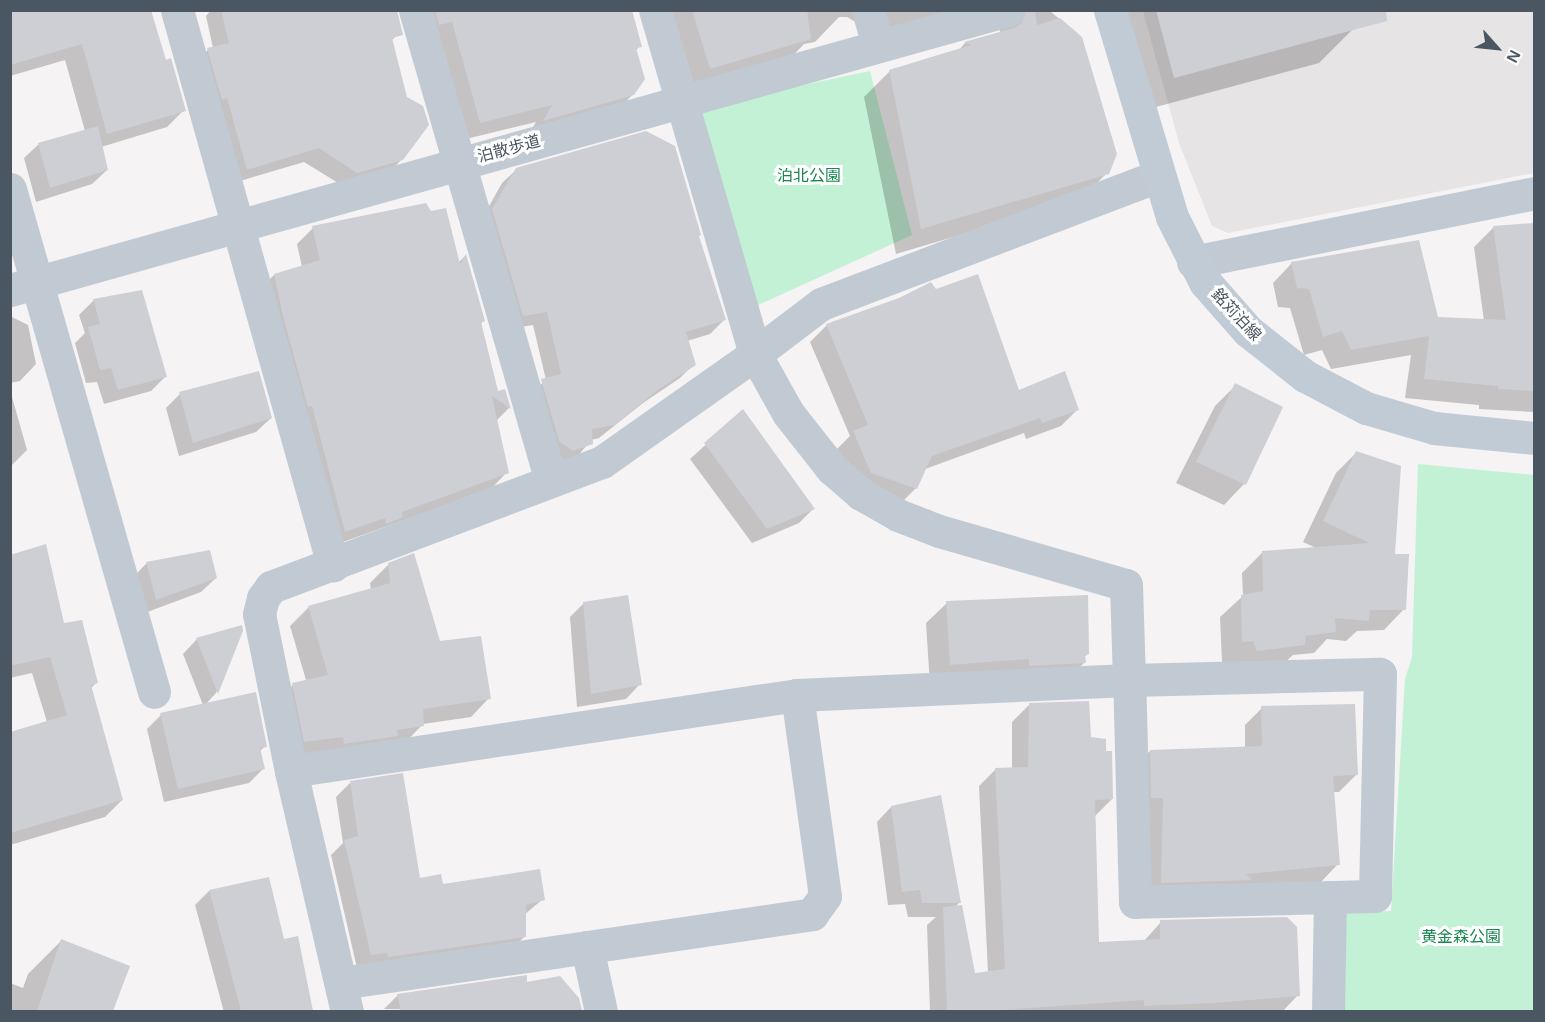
<!DOCTYPE html>
<html>
<head>
<meta charset="utf-8">
<style>
  body { margin:0 }
  #map { position:relative; width:1545px; height:1022px; overflow:hidden; background:#f5f3f3; font-family:Helvetica,"Noto Sans JP",sans-serif }
  div>[style] { position:absolute }
  [style*='--x'] { left:calc(var(--x)*1px); top:calc(var(--y)*1px); width:calc(var(--w)*1px); rotate:calc(var(--a)*1deg) }
  .education>* { inset:0; background:#e6e4e5 }
  .green>* { inset:0; background:#c3f1d5 }
  .shadow>* { inset:0; background:#0003 }
  .building>* { inset:0; background:#cdcfd5 }
  .street>* { height:33px; margin:-16.5px; padding:0 16.5px; transform-origin:16.5px; border-radius:16.5px; background:#c1cad2 }
  .secondary>* { height:33px; margin:-16.5px; padding:0 16.5px; transform-origin:16.5px; border-radius:16.5px; background:#c1cbd6 }
  span { translate:-50% -50%; white-space:nowrap; text-align:center; line-height:1.15; -webkit-text-stroke:6px #fff; paint-order:stroke }
  .street-label { font-size:16px; color:#4a5661 }
  .park-label { font-size:16px; color:#17864f }
  .frame { position:absolute; inset:0; border:12px solid #4a5661; pointer-events:none }
  .north { position:absolute; left:1467px; top:18px; width:60px; height:60px; -webkit-text-stroke:4px #fff; paint-order:stroke; rotate:117deg; font-size:16px; font-weight:700; line-height:24px; text-align:center; color:#4a5661 }
  .north::after { content:''; display:block; margin:auto; width:21px; height:27px; background:#4a5661; clip-path:polygon(50% 0,100% 100%,50% 72%,0 100%) }
</style>
</head>
<body>
<div id="map">
  <div class="education">
    <i style="clip-path:polygon(1143px 11px,1534px 11px,1534px 173px,1228px 233px,1212px 226px,1179px 143px)"></i>
  </div>
  <div class="green">
    <i style="clip-path:polygon(870px 71px,912px 235px,756px 306px,699px 107px)"></i>
    <i style="clip-path:polygon(1418px 464px,1534px 475px,1534px 1011px,1341px 1012px,1342px 913px,1391px 911px,1405px 679px,1412px 657px)"></i>
  </div>
  <div class="shadow">
    <i style="clip-path:polygon(10px 10px,165px 61px,184px 110px,167px 127px,101px 147px,107px 170px,92px 184px,36px 202px,24px 158px,39px 144px,85px 131px,65px 60px,10px 76px)"></i>
    <i style="clip-path:polygon(211px 10px,388px 10px,396px 36px,391px 41px,402px 159px,388px 174px,343px 186px,304px 162px,233px 183px,194px 64px,208px 50px,213px 48px,206px 16px)"></i>
    <i style="clip-path:polygon(435px 10px,640px 46px,635px 51px,633px 94px,615px 113px,527px 137px,536px 122px,462px 140px,429px 17px)"></i>
    <i style="clip-path:polygon(659px 10px,1049px 10px,1081px 38px,1107px 173px,1081px 199px,896px 254px,864px 97px,890px 71px,958px 51px,965px 43px,1001px 33px,996px 23px,889px 42px,847px 17px,839px 17px,815px 42px,804px 44px,784px 65px,684px 94px)"></i>
    <i style="clip-path:polygon(1114px 10px,1347px 10px,1353px 29px,1319px 63px,1141px 111px)"></i>
    <i style="clip-path:polygon(517px 169px,697px 237px,724px 320px,710px 334px,687px 341px,694px 364px,680px 378px,643px 403px,599px 438px,591px 440px,577px 457px,559px 464px,528px 395px,546px 380px,533px 325px,509px 329px,479px 224px,502px 183px)"></i>
    <i style="clip-path:polygon(1534px 225px,1534px 412px,1479px 409px,1479px 405px,1405px 398px,1411px 355px,1331px 369px,1322px 350px,1304px 355px,1290px 308px,1278px 307px,1273px 283px,1292px 263px,1437px 319px,1484px 321px,1474px 247px,1493px 228px)"></i>
    <i style="clip-path:polygon(313px 228px,458px 263px,465px 256px,484px 321px,480px 324px,497px 393px,504px 391px,509px 408px,496px 421px,507px 472px,491px 489px,329px 547px,258px 291px,274px 275px,302px 267px,297px 244px)"></i>
    <i style="clip-path:polygon(94px 300px,165px 377px,151px 391px,104px 404px,97px 382px,86px 383px,75px 343px,85px 333px,79px 315px)"></i>
    <i style="clip-path:polygon(10px 316px,28px 325px,36px 364px,20px 381px,10px 383px)"></i>
    <i style="clip-path:polygon(827px 325px,1018px 392px,1078px 409px,1061px 426px,1026px 439px,1024px 433px,925px 469px,916px 488px,899px 505px,854px 489px,837px 449px,850px 436px,810px 342px)"></i>
    <i style="clip-path:polygon(1236px 385px,1244px 484px,1224px 505px,1176px 483px,1215px 406px)"></i>
    <i style="clip-path:polygon(10px 390px,27px 450px,10px 467px)"></i>
    <i style="clip-path:polygon(180px 394px,271px 418px,256px 432px,179px 456px,166px 408px)"></i>
    <i style="clip-path:polygon(743px 411px,813px 509px,799px 523px,752px 543px,690px 459px)"></i>
    <i style="clip-path:polygon(1357px 452px,1393px 555px,1404px 609px,1384px 630px,1357px 631px,1346px 641px,1327px 639px,1314px 653px,1293px 655px,1282px 665px,1222px 662px,1220px 617px,1243px 596px,1242px 573px,1263px 552px,1316px 548px,1303px 542px,1336px 473px)"></i>
    <i style="clip-path:polygon(209px 551px,216px 578px,201px 592px,142px 614px,132px 578px,146px 564px)"></i>
    <i style="clip-path:polygon(10px 556px,63px 624px,97px 682px,91px 688px,122px 800px,105px 817px,10px 845px,10px 733px,47px 722px,32px 673px,10px 678px)"></i>
    <i style="clip-path:polygon(389px 564px,439px 643px,489px 698px,471px 717px,423px 724px,404px 744px,286px 760px,274px 703px,293px 685px,306px 680px,290px 626px,309px 607px,371px 590px,370px 583px)"></i>
    <i style="clip-path:polygon(584px 603px,640px 684px,626px 699px,577px 707px,570px 617px)"></i>
    <i style="clip-path:polygon(947px 603px,1088px 654px,1084px 657px,1084px 663px,1064px 683px,930px 685px,926px 623px)"></i>
    <i style="clip-path:polygon(242px 631px,216px 693px,205px 705px,265px 746px,259px 752px,263px 769px,249px 783px,164px 802px,147px 729px,161px 715px,203px 705px,183px 654px,197px 639px)"></i>
    <i style="clip-path:polygon(1029px 705px,1090px 738px,1105px 753px,1112px 799px,1095px 816px,1098px 943px,1144px 941px,1161px 922px,1298px 995px,1282px 1012px,930px 1012px,927px 925px,936px 917px,908px 917px,905px 904px,888px 905px,877px 822px,891px 807px,960px 902px,955px 907px,973px 974px,988px 973px,979px 786px,996px 769px,1012px 769px,1012px 722px)"></i>
    <i style="clip-path:polygon(1262px 708px,1357px 774px,1339px 792px,1332px 792px,1338px 864px,1321px 882px,1144px 899px,1133px 768px,1150px 751px,1245px 748px,1245px 725px)"></i>
    <i style="clip-path:polygon(350px 783px,418px 880px,543px 899px,524px 915px,525px 936px,510px 951px,357px 968px,331px 855px,343px 843px,336px 797px)"></i>
    <i style="clip-path:polygon(209px 891px,283px 941px,297px 938px,311px 1012px,224px 1012px,195px 905px)"></i>
    <i style="clip-path:polygon(61px 941px,128px 967px,111px 1012px,10px 1012px,10px 983px,23px 988px,28px 974px)"></i>
    <i style="clip-path:polygon(574px 994px,574px 1012px,384px 1009px,398px 995px)"></i>
  </div>
  <div class="building">
    <i style="clip-path:polygon(10px 10px,151px 10px,166px 60px,171px 58px,186px 111px,107px 134px,82px 44px,10px 65px)"></i>
    <i style="clip-path:polygon(221px 10px,397px 10px,403px 35px,392px 38px,407px 97px,423px 106px,429px 125px,403px 160px,357px 173px,319px 148px,247px 170px,227px 98px,222px 100px,207px 48px,229px 43px)"></i>
    <i style="clip-path:polygon(435px 10px,632px 10px,642px 47px,636px 48px,645px 79px,634px 95px,543px 121px,552px 105px,480px 123px,452px 22px,439px 25px)"></i>
    <i style="clip-path:polygon(692px 10px,807px 10px,811px 39px,710px 69px)"></i>
    <i style="clip-path:polygon(1026px 10px,1035px 10px,1037px 25px,1060px 18px,1082px 37px,1117px 154px,1109px 174px,921px 229px,889px 70px,971px 45px,964px 42px,1014px 28px,1022px 23px)"></i>
    <i style="clip-path:polygon(1156px 10px,1386px 10px,1387px 21px,1174px 78px)"></i>
    <i style="clip-path:polygon(98px 126px,108px 170px,50px 188px,38px 143px)"></i>
    <i style="clip-path:polygon(646px 131px,675px 146px,701px 235px,699px 236px,726px 320px,686px 332px,696px 365px,659px 389px,615px 425px,592px 429px,593px 444px,573px 451px,559px 441px,541px 379px,561px 374px,547px 312px,523px 316px,492px 209px,516px 168px)"></i>
    <i style="clip-path:polygon(426px 203px,431px 211px,446px 208px,460px 264px,466px 254px,485px 321px,481px 322px,498px 391px,505px 389px,511px 409px,492px 396px,509px 473px,402px 512px,403px 517px,386px 524px,385px 518px,345px 532px,312px 406px,308px 407px,284px 320px,274px 274px,320px 260px,312px 226px)"></i>
    <i style="clip-path:polygon(1534px 223px,1534px 391px,1498px 389px,1498px 386px,1424px 379px,1429px 336px,1351px 350px,1342px 331px,1323px 337px,1309px 289px,1297px 288px,1291px 262px,1419px 240px,1438px 317px,1506px 320px,1493px 226px)"></i>
    <i style="clip-path:polygon(978px 274px,1019px 390px,1065px 371px,1079px 410px,1042px 423px,1040px 418px,932px 456px,917px 489px,871px 473px,853px 431px,868px 425px,826px 324px,899px 298px,931px 282px,936px 289px)"></i>
    <i style="clip-path:polygon(142px 290px,167px 377px,118px 390px,111px 368px,100px 370px,88px 327px,100px 324px,93px 299px)"></i>
    <i style="clip-path:polygon(259px 371px,272px 418px,193px 443px,179px 392px)"></i>
    <i style="clip-path:polygon(1235px 383px,1283px 407px,1246px 485px,1196px 462px)"></i>
    <i style="clip-path:polygon(743px 409px,815px 509px,767px 529px,704px 443px)"></i>
    <i style="clip-path:polygon(1356px 451px,1401px 466px,1395px 554px,1409px 554px,1406px 610px,1370px 610px,1369px 621px,1335px 618px,1336px 632px,1306px 636px,1305px 645px,1257px 651px,1253px 641px,1242px 642px,1241px 595px,1263px 591px,1262px 551px,1369px 543px,1323px 521px)"></i>
    <i style="clip-path:polygon(46px 544px,64px 623px,82px 620px,98px 683px,91px 685px,123px 800px,10px 833px,10px 732px,67px 715px,50px 657px,10px 666px,10px 555px)"></i>
    <i style="clip-path:polygon(210px 550px,217px 578px,156px 600px,146px 562px)"></i>
    <i style="clip-path:polygon(414px 553px,440px 641px,481px 636px,491px 699px,423px 709px,424px 726px,397px 730px,398px 736px,344px 744px,343px 737px,304px 742px,292px 683px,328px 675px,308px 606px,390px 583px,388px 563px)"></i>
    <i style="clip-path:polygon(628px 595px,642px 685px,591px 694px,583px 602px)"></i>
    <i style="clip-path:polygon(1088px 595px,1089px 654px,1085px 655px,1086px 663px,1029px 666px,1029px 659px,950px 665px,946px 601px)"></i>
    <i style="clip-path:polygon(242px 625px,243px 631px,218px 694px,196px 638px)"></i>
    <i style="clip-path:polygon(256px 692px,267px 747px,260px 748px,265px 769px,178px 789px,160px 713px)"></i>
    <i style="clip-path:polygon(1089px 701px,1091px 737px,1106px 739px,1106px 751px,1112px 751px,1113px 799px,1095px 800px,1099px 942px,1160px 939px,1160px 920px,1287px 917px,1297px 927px,1300px 996px,1214px 1003px,1144px 1006px,1144px 1000px,988px 1011px,947px 1011px,943px 907px,962px 905px,975px 973px,1005px 969px,995px 768px,1028px 767px,1029px 703px)"></i>
    <i style="clip-path:polygon(1355px 704px,1358px 775px,1333px 776px,1340px 865px,1246px 874px,1252px 880px,1161px 883px,1163px 798px,1151px 798px,1150px 750px,1262px 746px,1261px 706px)"></i>
    <i style="clip-path:polygon(403px 773px,420px 878px,441px 874px,443px 884px,540px 869px,545px 900px,526px 905px,526px 937px,388px 957px,387px 953px,371px 955px,344px 840px,358px 836px,350px 781px)"></i>
    <i style="clip-path:polygon(941px 795px,961px 903px,922px 903px,920px 890px,902px 892px,891px 806px)"></i>
    <i style="clip-path:polygon(269px 877px,284px 939px,298px 936px,313px 1011px,241px 1011px,209px 890px)"></i>
    <i style="clip-path:polygon(61px 939px,130px 966px,113px 1011px,37px 1011px)"></i>
    <i style="clip-path:polygon(527px 975px,527px 982px,560px 976px,579px 998px,582px 1011px,401px 1011px,397px 994px)"></i>
  </div>
  <div class="street">
    <i style="--x:177;--y:10;--w:577;--a:74.3"></i>
    <i style="--x:415;--y:10;--w:490;--a:73.9"></i>
    <i style="--x:868;--y:10;--w:37;--a:74"></i>
    <i style="--x:10;--y:189;--w:523;--a:74.02"></i>
    <i style="--x:1193;--y:262;--w:348;--a:-11.4"></i>
    <i style="--x:10;--y:290;--w:1037;--a:-15.67"></i>
    <i style="--x:291;--y:771;--w:512;--a:-8.54"></i>
    <i style="--x:797;--y:695;--w:332;--a:-2.6"></i>
    <i style="--x:1129;--y:680;--w:251;--a:-1.4"></i>
    <i style="--x:1380;--y:674;--w:222;--a:91.3"></i>
    <i style="--x:1375;--y:896;--w:240;--a:178.6"></i>
    <i style="--x:1135;--y:902;--w:222;--a:-91.5"></i>
    <i style="--x:1129;--y:680;--w:95;--a:-91.8"></i>
    <i style="--x:1126;--y:585;--w:195;--a:-163.9"></i>
    <i style="--x:939;--y:531;--w:44;--a:-158.7"></i>
    <i style="--x:898;--y:515;--w:43;--a:-150.4"></i>
    <i style="--x:861;--y:494;--w:38;--a:-139"></i>
    <i style="--x:832;--y:469;--w:71;--a:-128.2"></i>
    <i style="--x:788;--y:413;--w:68;--a:-119.2"></i>
    <i style="--x:755;--y:354;--w:358;--a:-106.2"></i>
    <i style="--x:587;--y:947;--w:66;--a:77.8"></i>
    <i style="--x:341;--y:983;--w:476;--a:-8.3"></i>
    <i style="--x:812;--y:914;--w:22;--a:-54"></i>
    <i style="--x:825;--y:896;--w:203;--a:-97.9"></i>
    <i style="--x:347;--y:1012;--w:247;--a:-103.1"></i>
    <i style="--x:291;--y:771;--w:160;--a:-101.5"></i>
    <i style="--x:259;--y:614;--w:16;--a:-76"></i>
    <i style="--x:263;--y:598;--w:14;--a:-54"></i>
    <i style="--x:271;--y:587;--w:354;--a:-20.7"></i>
    <i style="--x:602;--y:462;--w:187;--a:-35.2"></i>
    <i style="--x:755;--y:354;--w:83;--a:-37.1"></i>
    <i style="--x:821;--y:304;--w:360;--a:-20.8"></i>
    <i style="--x:1328;--y:1012;--w:115;--a:-89"></i>
  </div>
  <div class="secondary">
    <i style="--x:1110;--y:10;--w:216;--a:73.3"></i>
    <i style="--x:1172;--y:217;--w:73;--a:63.1"></i>
    <i style="--x:1205;--y:282;--w:65;--a:48.7"></i>
    <i style="--x:1248;--y:331;--w:73;--a:38.3"></i>
    <i style="--x:1305;--y:376;--w:69;--a:27.7"></i>
    <i style="--x:1366;--y:408;--w:71;--a:16.4"></i>
    <i style="--x:1434;--y:428;--w:100;--a:5.7"></i>
  </div>
  <div class="street-label">
    <span style="left:509px;top:149px;rotate:-15deg">泊散歩道</span>
    <span style="left:1236px;top:315px;rotate:47deg">銘苅泊線</span>
  </div>
  <div class="park-label">
    <span style="left:809px;top:176px">泊北公園</span>
    <span style="left:1461px;top:937px">黄金森公園</span>
  </div>
  <div class="frame"></div>
  <div class="north">N</div>
</div>
</body>
</html>
